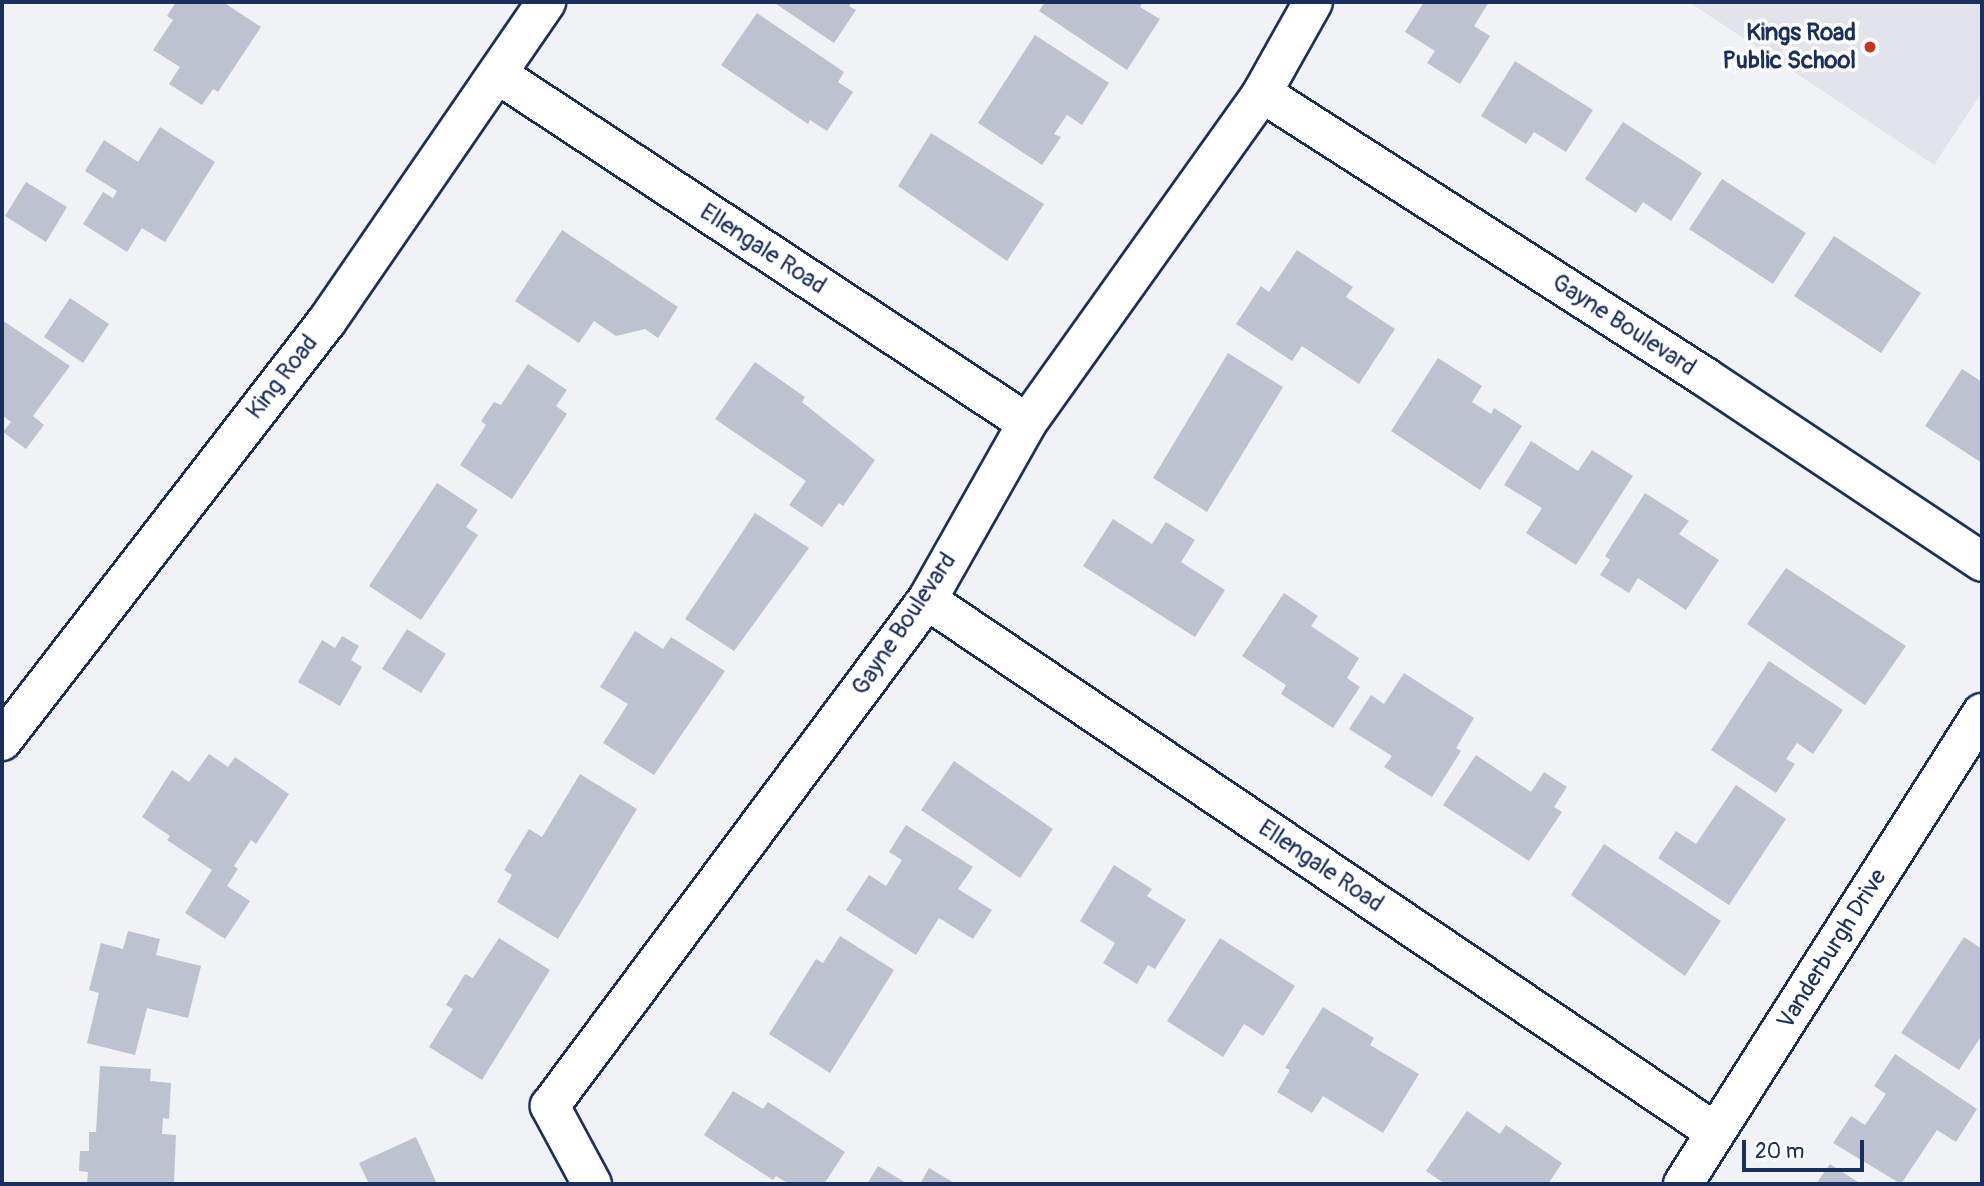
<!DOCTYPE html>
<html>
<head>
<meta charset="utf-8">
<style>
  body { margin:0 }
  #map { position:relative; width:1984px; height:1186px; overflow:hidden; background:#f1f2f5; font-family:Pangolin,sans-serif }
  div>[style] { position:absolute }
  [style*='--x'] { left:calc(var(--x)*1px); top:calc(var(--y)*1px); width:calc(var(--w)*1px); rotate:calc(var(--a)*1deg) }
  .built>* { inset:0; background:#e1e4ea }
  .building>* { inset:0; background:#bcc2d0 }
  .roads { filter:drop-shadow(2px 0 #1b2f5e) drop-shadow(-2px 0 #1b2f5e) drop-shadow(0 2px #1b2f5e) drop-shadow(0 -2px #1b2f5e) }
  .street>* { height:38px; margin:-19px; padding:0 19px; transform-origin:19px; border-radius:19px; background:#fff }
  .primary>* { height:38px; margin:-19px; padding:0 19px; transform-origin:19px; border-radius:19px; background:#fff }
  .dots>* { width:19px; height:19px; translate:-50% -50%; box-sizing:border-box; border:4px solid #fff; border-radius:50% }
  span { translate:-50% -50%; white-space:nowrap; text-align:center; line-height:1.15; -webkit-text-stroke:7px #fff; paint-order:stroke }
  .poi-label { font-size:24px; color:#1b2f5e; font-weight:700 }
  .right { translate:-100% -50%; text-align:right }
  .street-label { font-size:24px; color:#1b2f5e }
  .frame { position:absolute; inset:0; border:4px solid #1b2f5e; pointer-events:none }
  .scale { position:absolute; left:1742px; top:1140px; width:122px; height:32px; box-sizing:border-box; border:4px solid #1b2f5e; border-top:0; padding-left:9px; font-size:21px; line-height:24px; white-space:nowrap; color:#1b2f5e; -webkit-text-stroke:5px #fff; paint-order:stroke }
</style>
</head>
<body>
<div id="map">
  <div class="built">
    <i style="clip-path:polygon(1689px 2px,1982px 2px,1982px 92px,1934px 165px)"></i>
  </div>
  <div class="building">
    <i style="clip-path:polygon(176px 2px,223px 2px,261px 27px,218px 92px,213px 89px,202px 105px,169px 84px,180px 67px,153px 50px,173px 20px,167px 16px)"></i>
    <i style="clip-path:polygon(773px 2px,852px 2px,849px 6px,856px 10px,834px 43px)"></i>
    <i style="clip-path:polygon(1045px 2px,1143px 2px,1140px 7px,1160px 19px,1127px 70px,1039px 11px)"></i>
    <i style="clip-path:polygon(1424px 2px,1489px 2px,1474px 26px,1490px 36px,1460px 84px,1427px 63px,1435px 51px,1405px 32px)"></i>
    <i style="clip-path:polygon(757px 13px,844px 72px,838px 82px,853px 92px,827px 131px,810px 120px,808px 124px,721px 65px)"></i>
    <i style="clip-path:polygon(1035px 35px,1109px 83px,1082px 125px,1067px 115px,1054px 134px,1061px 137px,1042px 165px,978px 123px)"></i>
    <i style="clip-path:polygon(1515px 61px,1593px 110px,1566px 152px,1534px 132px,1526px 144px,1481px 116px)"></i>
    <i style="clip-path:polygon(1623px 122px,1702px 173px,1671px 221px,1643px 202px,1636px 213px,1585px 179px)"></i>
    <i style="clip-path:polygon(160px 127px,215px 162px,165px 242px,142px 228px,127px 252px,83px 224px,103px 192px,113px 198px,117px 191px,85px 171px,104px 140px,138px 162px)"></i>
    <i style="clip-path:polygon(931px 133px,1044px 204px,1007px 261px,898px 186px)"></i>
    <i style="clip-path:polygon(1722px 179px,1806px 233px,1773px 284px,1689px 229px)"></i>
    <i style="clip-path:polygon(26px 182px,67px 207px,46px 242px,5px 216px)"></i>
    <i style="clip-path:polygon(562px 230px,678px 307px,658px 338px,645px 329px,616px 336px,594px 321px,579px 343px,515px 301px)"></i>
    <i style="clip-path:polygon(1834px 236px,1921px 293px,1881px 353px,1794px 296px)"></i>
    <i style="clip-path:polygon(1297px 250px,1353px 287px,1346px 297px,1395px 329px,1359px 384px,1302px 346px,1292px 361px,1236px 324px,1261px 286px,1269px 292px)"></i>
    <i style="clip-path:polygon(70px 298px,109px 324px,83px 363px,44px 337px)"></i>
    <i style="clip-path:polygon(2px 320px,70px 366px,33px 416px,44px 425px,26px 449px,3px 432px,11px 422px,2px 415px)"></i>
    <i style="clip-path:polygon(1228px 353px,1283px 387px,1207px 512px,1153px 478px)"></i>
    <i style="clip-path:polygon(1438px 358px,1482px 386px,1472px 402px,1491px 414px,1494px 408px,1522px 426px,1480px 490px,1391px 431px)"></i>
    <i style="clip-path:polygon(755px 362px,805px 397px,802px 402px,875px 460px,843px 506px,839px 503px,822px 527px,789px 505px,806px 481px,715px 419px)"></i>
    <i style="clip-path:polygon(528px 364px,567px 390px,556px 406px,567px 414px,512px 499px,460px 465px,486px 425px,481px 421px,494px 402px,501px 405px)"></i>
    <i style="clip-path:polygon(1962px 369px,1982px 382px,1982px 463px,1925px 426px)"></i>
    <i style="clip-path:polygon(1531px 441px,1578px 471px,1592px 450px,1633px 476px,1576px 565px,1526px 533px,1542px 508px,1504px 485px)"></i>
    <i style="clip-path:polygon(437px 483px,478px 510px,466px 527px,478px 535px,421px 620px,369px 586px)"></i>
    <i style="clip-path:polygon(1645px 493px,1689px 521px,1679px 534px,1719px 560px,1686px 610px,1638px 578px,1629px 593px,1600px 575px,1610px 560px,1605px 556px)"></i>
    <i style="clip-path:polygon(755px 513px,809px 548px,734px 651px,685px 619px)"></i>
    <i style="clip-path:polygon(1113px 519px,1152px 544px,1166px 522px,1195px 540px,1181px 562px,1225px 590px,1195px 637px,1083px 566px)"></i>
    <i style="clip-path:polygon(1786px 568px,1906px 646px,1865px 705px,1747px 624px)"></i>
    <i style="clip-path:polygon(1284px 593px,1318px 616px,1311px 626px,1359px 658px,1347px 678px,1360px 687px,1333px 728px,1281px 694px,1286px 685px,1242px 656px)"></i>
    <i style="clip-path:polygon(407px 629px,446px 654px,421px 693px,382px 669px)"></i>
    <i style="clip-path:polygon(635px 631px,663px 649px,671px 637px,725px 671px,654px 775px,603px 743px,628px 704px,600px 687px)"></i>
    <i style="clip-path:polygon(342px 636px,359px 646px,351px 660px,362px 667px,340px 706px,298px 682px,322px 640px,335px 648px)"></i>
    <i style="clip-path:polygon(1769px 661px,1843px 710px,1813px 754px,1797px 743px,1786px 759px,1795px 764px,1776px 793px,1711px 750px)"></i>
    <i style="clip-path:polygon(1404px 673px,1474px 718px,1456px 748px,1461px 751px,1432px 797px,1384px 767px,1392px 756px,1349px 729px,1371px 695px,1384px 704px)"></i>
    <i style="clip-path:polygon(209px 754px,228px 767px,235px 757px,289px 794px,256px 844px,251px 840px,234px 866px,238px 869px,227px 886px,250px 901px,225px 939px,185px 913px,212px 870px,167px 840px,170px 836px,142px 817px,172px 770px,189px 782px)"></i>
    <i style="clip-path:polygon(1476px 755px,1531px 792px,1544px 772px,1567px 787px,1554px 807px,1562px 812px,1529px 861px,1443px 805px)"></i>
    <i style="clip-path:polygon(954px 761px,1053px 829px,1020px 878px,921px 810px)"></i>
    <i style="clip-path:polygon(580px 774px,637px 809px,558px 939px,497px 902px,512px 875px,504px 870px,529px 829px,542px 837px)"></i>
    <i style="clip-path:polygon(1736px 785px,1786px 819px,1729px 905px,1658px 858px,1676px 831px,1696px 844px)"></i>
    <i style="clip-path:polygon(906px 825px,973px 867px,958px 889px,992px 910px,973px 939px,939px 918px,916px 955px,846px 910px,869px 875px,886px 886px,902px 860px,889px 852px)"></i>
    <i style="clip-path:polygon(1604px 844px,1721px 921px,1685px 976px,1571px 895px)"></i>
    <i style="clip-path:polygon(1114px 865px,1152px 889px,1147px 896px,1186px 920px,1155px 969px,1148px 965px,1137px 984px,1103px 963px,1115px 943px,1080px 921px)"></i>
    <i style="clip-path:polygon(128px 931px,160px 939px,156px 955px,201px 966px,188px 1018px,147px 1008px,135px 1055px,87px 1043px,99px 993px,89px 990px,101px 943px,123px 949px)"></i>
    <i style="clip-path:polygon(840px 936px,894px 970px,830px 1073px,769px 1034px,816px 959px,823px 963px)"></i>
    <i style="clip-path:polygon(1964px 937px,1982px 949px,1982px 1035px,1959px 1070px,1901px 1033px)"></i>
    <i style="clip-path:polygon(499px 938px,550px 970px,482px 1080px,429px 1047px,453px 1009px,446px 1005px,465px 974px,473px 978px)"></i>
    <i style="clip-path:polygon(1220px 938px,1295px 986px,1263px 1036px,1244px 1024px,1223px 1057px,1167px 1021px)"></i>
    <i style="clip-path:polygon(1323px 1007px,1374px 1038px,1370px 1045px,1419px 1074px,1383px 1133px,1323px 1096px,1312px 1113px,1277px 1092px,1290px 1070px,1285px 1068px)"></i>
    <i style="clip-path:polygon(1895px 1054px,1977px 1109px,1956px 1142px,1937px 1130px,1901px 1184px,1833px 1143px,1851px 1116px,1865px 1125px,1886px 1094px,1874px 1086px)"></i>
    <i style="clip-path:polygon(100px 1066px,151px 1069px,150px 1081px,171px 1083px,169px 1119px,163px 1118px,162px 1134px,176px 1135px,174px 1184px,87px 1184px,88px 1172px,79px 1171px,80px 1151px,89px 1151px,89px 1132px,96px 1132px)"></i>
    <i style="clip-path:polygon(733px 1091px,763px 1109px,768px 1102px,845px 1152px,824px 1184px,789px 1184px,776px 1176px,773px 1180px,704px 1135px)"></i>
    <i style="clip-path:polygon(1467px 1111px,1500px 1134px,1506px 1125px,1562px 1163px,1548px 1184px,1445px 1184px,1426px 1171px)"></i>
    <i style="clip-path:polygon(416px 1137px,437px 1184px,369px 1184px,359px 1163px)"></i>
    <i style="clip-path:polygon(1830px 1164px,1861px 1184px,1816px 1184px)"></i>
    <i style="clip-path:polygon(878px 1166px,908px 1184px,867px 1184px)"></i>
    <i style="clip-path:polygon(929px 1168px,956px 1184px,920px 1184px)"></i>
  </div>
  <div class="roads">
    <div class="street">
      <i style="--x:499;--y:75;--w:632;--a:33.39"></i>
      <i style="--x:1262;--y:93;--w:526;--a:32.66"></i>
      <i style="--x:1705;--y:377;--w:333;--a:33.7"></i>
      <i style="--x:927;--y:600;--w:951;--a:34.02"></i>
      <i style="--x:592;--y:1184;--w:89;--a:-118.3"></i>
      <i style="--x:550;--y:1106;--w:631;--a:-53.31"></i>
      <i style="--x:927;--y:600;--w:203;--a:-60.5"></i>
      <i style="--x:1027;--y:423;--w:405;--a:-54.5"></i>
      <i style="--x:1262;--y:93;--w:104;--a:-60.7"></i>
      <i style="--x:1683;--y:1184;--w:558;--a:-57.59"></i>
    </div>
    <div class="primary">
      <i style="--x:2;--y:741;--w:531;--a:-52.27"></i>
      <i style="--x:327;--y:321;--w:387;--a:-55.5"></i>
    </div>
  </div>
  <div class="dots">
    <i style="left:1870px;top:47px;background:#c8321e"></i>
  </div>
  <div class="poi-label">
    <span class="right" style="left:1856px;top:47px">Kings Road<br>Public School</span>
  </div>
  <div class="street-label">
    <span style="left:763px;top:249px;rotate:33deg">Ellengale Road</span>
    <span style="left:1624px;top:325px;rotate:33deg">Gayne Boulevard</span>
    <span style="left:282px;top:377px;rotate:-52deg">King Road</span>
    <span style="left:904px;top:624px;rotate:-56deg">Gayne Boulevard</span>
    <span style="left:1321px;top:866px;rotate:34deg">Ellengale Road</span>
    <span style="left:1832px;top:949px;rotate:-58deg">Vanderburgh Drive</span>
  </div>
  <div class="frame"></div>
  <div class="scale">20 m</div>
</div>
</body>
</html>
